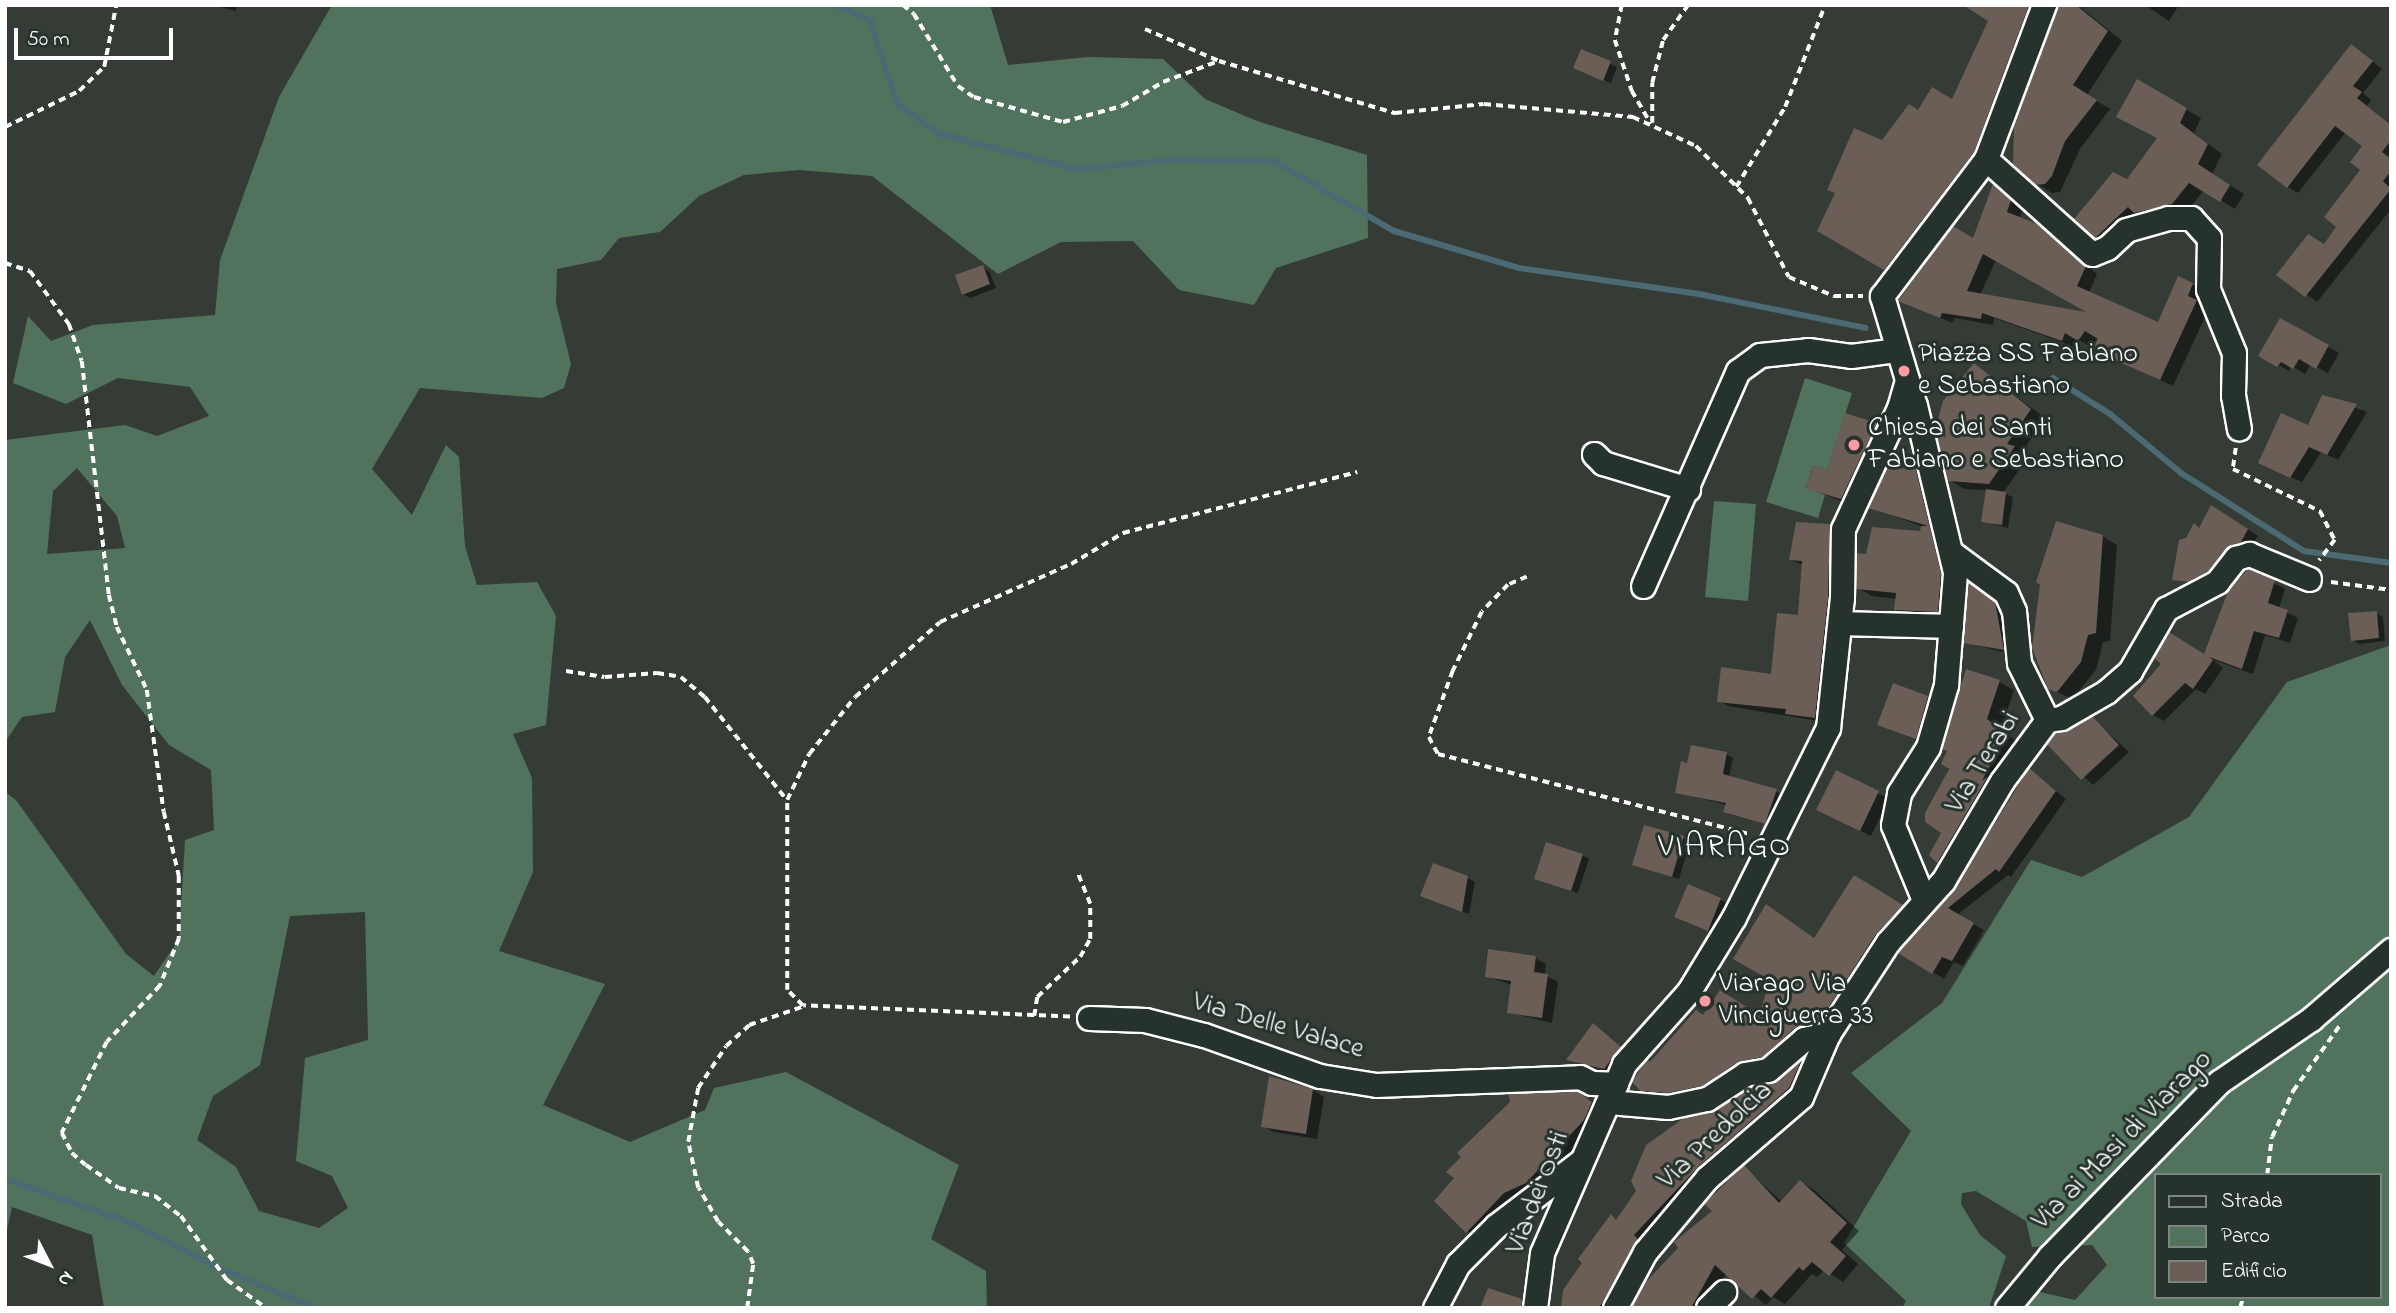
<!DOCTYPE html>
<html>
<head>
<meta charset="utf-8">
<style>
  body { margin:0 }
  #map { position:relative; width:2396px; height:1313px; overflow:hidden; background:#343c35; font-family:"Indie Flower",sans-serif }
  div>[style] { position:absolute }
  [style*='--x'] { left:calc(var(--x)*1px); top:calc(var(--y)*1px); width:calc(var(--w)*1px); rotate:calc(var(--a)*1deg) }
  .green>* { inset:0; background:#51735d }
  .shadow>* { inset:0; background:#0007 }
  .stream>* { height:6px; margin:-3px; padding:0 3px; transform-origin:3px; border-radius:3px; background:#4c6a73 }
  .building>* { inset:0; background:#6a5e57 }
  .path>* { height:3.5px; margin-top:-1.75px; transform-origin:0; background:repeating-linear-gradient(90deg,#fff 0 7px,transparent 0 12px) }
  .roads { filter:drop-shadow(2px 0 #fff) drop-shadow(-2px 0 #fff) drop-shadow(0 2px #fff) drop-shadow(0 -2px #fff) }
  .minor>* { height:23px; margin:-11.5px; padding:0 11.5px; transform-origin:11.5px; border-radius:11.5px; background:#26332d }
  .dots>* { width:19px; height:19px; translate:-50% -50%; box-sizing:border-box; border:4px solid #26332d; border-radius:50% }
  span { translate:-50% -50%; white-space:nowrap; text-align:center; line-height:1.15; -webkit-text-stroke:6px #26332d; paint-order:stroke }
  .poi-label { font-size:28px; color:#fff }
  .left { translate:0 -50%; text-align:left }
  .street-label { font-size:28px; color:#fff }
  .quarter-label { font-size:32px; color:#fff; letter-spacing:2px }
  .frame { position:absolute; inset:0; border:7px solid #fff; pointer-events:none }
  .legend { position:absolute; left:2154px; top:1173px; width:228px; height:126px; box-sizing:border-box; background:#26332d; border:2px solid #7d8581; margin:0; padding:9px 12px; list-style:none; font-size:21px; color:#fff }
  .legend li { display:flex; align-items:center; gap:14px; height:35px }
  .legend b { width:35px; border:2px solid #7d8581 }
  .north { position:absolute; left:14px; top:1229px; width:70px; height:70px; -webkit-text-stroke:5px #26332d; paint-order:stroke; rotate:132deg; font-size:19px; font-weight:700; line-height:28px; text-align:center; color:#fff }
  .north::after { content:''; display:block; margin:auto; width:24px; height:32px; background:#fff; clip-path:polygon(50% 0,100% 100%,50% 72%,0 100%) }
  .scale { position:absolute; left:14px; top:28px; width:159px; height:32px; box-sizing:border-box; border:4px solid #fff; border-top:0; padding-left:9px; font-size:21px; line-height:24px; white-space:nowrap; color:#fff; -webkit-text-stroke:5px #26332d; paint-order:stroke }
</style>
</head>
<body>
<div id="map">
  <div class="green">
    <i style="clip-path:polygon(evenodd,332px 5px,990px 5px,1008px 65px,1088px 57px,1163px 59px,1205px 99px,1257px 121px,1367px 155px,1368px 238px,1276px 268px,1254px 305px,1179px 290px,1133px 241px,1061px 242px,998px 274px,872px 176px,799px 170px,744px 175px,699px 196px,660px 232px,619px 238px,601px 260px,557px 269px,556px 303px,571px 364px,564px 388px,542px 398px,420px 388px,372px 469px,412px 515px,446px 445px,459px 457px,465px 546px,477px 585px,537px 582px,556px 616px,546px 725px,513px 734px,532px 778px,533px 872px,499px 951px,605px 984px,543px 1105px,630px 1142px,705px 1110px,714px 1088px,786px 1072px,959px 1165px,931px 1239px,986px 1271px,987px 1308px,104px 1308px,92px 1235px,12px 1207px,5px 1238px,5px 792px,16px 800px,126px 954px,154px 976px,179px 939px,185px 840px,214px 830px,211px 770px,169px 745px,122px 685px,90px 620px,65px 657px,55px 712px,22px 717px,5px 742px,5px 440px,125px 425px,157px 436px,209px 416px,190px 387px,118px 378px,66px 404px,13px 383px,28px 316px,51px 341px,93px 325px,215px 315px,220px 260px,279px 97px,332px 5px,77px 468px,117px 516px,125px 548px,47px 554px,53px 491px,77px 468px,332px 5px,365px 912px,368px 1040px,305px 1058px,296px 1161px,332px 1176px,348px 1208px,319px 1228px,259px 1211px,236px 1167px,197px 1140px,213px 1096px,260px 1065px,290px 916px,365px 912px)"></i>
    <i style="clip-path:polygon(1805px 378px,1852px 393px,1827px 470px,1813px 466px,1806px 488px,1825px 495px,1818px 518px,1766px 502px)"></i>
    <i style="clip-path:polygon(1714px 501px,1756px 504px,1748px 601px,1705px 597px)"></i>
    <i style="clip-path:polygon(evenodd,2391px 645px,2391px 1308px,2021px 1308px,2035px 1291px,2075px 1300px,2107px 1265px,2092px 1245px,2032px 1247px,2026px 1221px,1976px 1191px,1962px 1193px,1961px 1204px,1980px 1235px,2006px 1256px,1989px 1308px,1902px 1308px,1906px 1301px,1844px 1243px,1911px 1131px,1851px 1073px,1942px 1003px,2031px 860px,2082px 877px,2189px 817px,2287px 682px,2391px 645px,2156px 1175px,2380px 1175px,2380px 1297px,2156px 1297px,2156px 1175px)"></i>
  </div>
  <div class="shadow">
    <i style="clip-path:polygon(213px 5px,237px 5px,236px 11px)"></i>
    <i style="clip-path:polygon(1968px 5px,2033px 5px,1986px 160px,1898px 276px,1819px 230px,1883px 142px,1919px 112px,1953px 101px,1990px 20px)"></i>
    <i style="clip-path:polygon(2059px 5px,2078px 5px,2122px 41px,2087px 95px,2110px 109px,2080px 149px,2060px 192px,2052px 193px,2037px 184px)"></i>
    <i style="clip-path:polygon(2145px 5px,2179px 5px,2169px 21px)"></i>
    <i style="clip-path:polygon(1582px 51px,1617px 67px,1611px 83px,1582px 71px)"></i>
    <i style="clip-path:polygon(2362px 53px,2382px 69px,2363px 93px,2371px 100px,2367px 106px,2391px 125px,2391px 209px,2317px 302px,2279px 274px,2325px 246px,2338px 226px,2363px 170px,2364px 146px,2346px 132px,2298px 193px,2288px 187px)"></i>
    <i style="clip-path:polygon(2138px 82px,2201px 118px,2194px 133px,2222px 154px,2212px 174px,2244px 194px,2235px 209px,2204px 190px,2187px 211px,2110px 245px,2096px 236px,2159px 138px)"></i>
    <i style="clip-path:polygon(evenodd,1994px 186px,2023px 209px,2019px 219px,2050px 233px,2097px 274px,2089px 293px,2159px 324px,2179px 278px,2205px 291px,2200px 304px,2209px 309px,2173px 386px,2107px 356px,2098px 337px,2091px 347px,2077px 339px,2075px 347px,1994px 318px,1993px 325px,1955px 318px,1952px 323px,1912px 305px,1974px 240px,1994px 186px,1996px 260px,2094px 316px,1980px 295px,1996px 260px)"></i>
    <i style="clip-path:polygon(982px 267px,989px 271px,996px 288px,970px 298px,963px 294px)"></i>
    <i style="clip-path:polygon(2281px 320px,2339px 353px,2328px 373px,2311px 364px,2305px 374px,2292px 366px,2289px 371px,2261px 355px)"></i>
    <i style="clip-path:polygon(1974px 365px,2045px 418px,2022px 452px,2029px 456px,2003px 493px,2013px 497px,2008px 528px,1983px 521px,1987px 490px,1964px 489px,1949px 480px)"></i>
    <i style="clip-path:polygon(2323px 397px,2367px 412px,2338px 460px,2321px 452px,2302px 482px,2271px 468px,2309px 428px)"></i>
    <i style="clip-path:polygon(1876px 425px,1890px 433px,1856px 507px,1808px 488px)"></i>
    <i style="clip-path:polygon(1914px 467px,1929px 476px,1951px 619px,1910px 618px,1896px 610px,1897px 599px,1872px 596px,1858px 588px,1867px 556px,1922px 532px,1923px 527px,1871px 507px)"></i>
    <i style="clip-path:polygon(2222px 513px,2258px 536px,2252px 547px,2200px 587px,2174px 579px,2200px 529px)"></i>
    <i style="clip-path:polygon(1829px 526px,1839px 532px,1824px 722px,1728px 706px,1719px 701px,1772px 676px,1799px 617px,1803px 565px,1791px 560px)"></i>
    <i style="clip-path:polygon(2102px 536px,2117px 545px,2110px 641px,2103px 642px,2096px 670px,2072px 699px,2049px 688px)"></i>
    <i style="clip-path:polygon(2245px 572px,2285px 588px,2279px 609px,2298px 618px,2290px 643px,2265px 635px,2253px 674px,2213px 660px,2223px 668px,2205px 694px,2196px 689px,2164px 721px,2153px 715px,2205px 656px,2231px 590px)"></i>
    <i style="clip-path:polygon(1979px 591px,2005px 610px,2014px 655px,1965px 642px)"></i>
    <i style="clip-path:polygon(2376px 613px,2383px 617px,2385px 641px,2359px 644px,2352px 640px)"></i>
    <i style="clip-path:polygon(1999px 682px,2014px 690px,2001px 729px,2020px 744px,1953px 870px,1931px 855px,1943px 832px,1949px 751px)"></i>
    <i style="clip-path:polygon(1928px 698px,1934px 702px,1923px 742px,1880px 724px)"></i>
    <i style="clip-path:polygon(2092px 718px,2129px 752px,2093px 785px,2049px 744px)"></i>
    <i style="clip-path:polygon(1726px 754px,1733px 758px,1729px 778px,1783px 794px,1772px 826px,1732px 815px,1725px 811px,1727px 805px,1677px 792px)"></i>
    <i style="clip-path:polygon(2030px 770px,2066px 799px,2011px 877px,2008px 875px,1957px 915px,1984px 930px,1963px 966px,1954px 962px,1944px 979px,1900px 952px,1956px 889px)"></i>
    <i style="clip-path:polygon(1837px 772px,1889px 799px,1871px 836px,1829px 815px)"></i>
    <i style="clip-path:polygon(1683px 838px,1690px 842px,1679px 879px,1634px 865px)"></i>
    <i style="clip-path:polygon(1582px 855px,1589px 859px,1578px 893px,1536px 879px)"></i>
    <i style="clip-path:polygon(1855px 877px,1912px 912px,1831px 1025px,1713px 1091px,1679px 1098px,1653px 1096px,1642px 1089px,1651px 1064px,1704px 1017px,1760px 1017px)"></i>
    <i style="clip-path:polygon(1468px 878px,1475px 882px,1469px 914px,1429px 899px)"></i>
    <i style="clip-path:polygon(1689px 887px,1727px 903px,1716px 933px,1683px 921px)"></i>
    <i style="clip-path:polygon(1535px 958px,1546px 964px,1545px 975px,1558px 982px,1552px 1023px,1508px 1012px,1512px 985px,1486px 976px)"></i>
    <i style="clip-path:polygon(1593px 1025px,1626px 1052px,1611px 1072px,1568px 1060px)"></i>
    <i style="clip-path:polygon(1802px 1061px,1814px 1068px,1711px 1174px,1614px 1308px,1562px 1308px,1611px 1217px,1618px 1220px,1711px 1114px,1777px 1083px)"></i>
    <i style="clip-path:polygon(1313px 1090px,1324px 1097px,1317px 1139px,1274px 1132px,1263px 1126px)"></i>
    <i style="clip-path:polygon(1577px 1093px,1604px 1107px,1599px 1128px,1481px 1240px,1467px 1231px,1456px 1178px,1512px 1103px)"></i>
    <i style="clip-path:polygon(1744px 1167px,1782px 1202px,1801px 1182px,1813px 1189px,1859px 1231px,1842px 1250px,1858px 1264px,1843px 1282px,1824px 1270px,1817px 1277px,1812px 1274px,1785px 1304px,1773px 1297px,1766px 1305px,1727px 1273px,1708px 1308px,1633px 1308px,1715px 1211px)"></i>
  </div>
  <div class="stream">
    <i style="--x:834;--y:5;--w:39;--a:23"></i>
    <i style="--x:870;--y:20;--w:88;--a:72.2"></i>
    <i style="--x:897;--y:104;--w:52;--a:34.9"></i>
    <i style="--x:940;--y:134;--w:141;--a:14.3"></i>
    <i style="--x:1077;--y:169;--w:94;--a:-5.5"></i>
    <i style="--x:1171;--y:160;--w:103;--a:0.6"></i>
    <i style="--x:1274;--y:161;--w:139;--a:30.3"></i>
    <i style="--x:1394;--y:231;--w:130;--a:16.5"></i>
    <i style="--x:1519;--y:268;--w:182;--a:8.2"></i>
    <i style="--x:1699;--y:294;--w:170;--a:11.5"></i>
    <i style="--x:2053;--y:378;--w:67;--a:32.3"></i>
    <i style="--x:2110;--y:414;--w:92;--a:39.7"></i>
    <i style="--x:2181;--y:473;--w:146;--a:32.4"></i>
    <i style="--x:2304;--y:551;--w:88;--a:7.9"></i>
    <i style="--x:5;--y:1179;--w:133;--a:19.2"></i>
    <i style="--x:131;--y:1223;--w:93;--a:27.4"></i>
    <i style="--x:214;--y:1266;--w:110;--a:22.4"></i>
  </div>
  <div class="building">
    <i style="clip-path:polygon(1963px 5px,2029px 5px,1974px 152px,1884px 270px,1817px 231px,1835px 193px,1827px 190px,1854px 128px,1882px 140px,1909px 104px,1918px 110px,1932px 87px,1952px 99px,1988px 21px)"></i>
    <i style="clip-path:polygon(2058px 5px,2076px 5px,2108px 31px,2073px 85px,2097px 100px,2065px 141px,2052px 176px,2045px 184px,2036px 185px,2013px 164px,2014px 127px)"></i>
    <i style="clip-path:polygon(2351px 44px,2373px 61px,2353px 86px,2362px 92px,2357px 98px,2391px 125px,2391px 140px,2382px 152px,2391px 159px,2391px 171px,2383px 181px,2391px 189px,2305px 297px,2276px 275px,2308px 234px,2324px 244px,2336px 227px,2324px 217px,2360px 170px,2350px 162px,2362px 146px,2335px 126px,2287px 188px,2257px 165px)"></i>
    <i style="clip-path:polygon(1581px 49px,1611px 61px,1603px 81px,1573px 68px)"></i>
    <i style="clip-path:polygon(2137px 79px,2187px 108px,2180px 123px,2208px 144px,2198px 164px,2230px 185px,2220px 202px,2189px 183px,2172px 204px,2134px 213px,2128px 207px,2095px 238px,2074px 219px,2113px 172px,2127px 179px,2157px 138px,2116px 117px)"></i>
    <i style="clip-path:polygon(evenodd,1993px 184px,2011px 200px,2007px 212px,2037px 224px,2086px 266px,2077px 286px,2158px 322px,2178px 276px,2193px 283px,2188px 296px,2197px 300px,2160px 380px,2092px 350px,2098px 339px,2085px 331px,2078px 341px,2065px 333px,2062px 341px,1982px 313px,1981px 319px,1942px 313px,1940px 318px,1898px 301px,1953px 226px,1973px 238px,1993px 184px,1983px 254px,2086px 312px,1967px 291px,1983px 254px)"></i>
    <i style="clip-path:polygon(983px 265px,990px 284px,962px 295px,955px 275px)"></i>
    <i style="clip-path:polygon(2280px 318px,2329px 345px,2316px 369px,2299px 359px,2293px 369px,2281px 362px,2277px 367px,2258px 356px)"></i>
    <i style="clip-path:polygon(1974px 363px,2031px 409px,2007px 444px,2015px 446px,1989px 484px,1948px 481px,1935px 430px,1943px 401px)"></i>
    <i style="clip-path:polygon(2322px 395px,2357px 404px,2327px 455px,2309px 447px,2290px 478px,2258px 463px,2281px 413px,2308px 425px)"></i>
    <i style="clip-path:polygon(1845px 413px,1877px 423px,1841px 499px,1806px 489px,1813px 466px,1827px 470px)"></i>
    <i style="clip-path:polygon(1890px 460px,1915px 466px,1941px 573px,1938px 612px,1894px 610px,1896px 593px,1856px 589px,1857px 553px,1866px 554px,1872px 527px,1920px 531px,1921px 526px,1928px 526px,1868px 508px)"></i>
    <i style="clip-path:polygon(1986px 489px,2006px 492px,2002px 525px,1981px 522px)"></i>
    <i style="clip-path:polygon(2211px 505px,2248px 529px,2241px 542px,2226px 549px,2208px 571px,2188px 582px,2172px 580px,2179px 540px,2186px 538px,2194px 523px,2199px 528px)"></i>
    <i style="clip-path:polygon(2056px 521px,2103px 535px,2096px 633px,2088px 635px,2081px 662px,2057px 692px,2048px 689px,2032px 648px,2040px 585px,2036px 582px)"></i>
    <i style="clip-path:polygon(1796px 522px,1830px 524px,1828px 597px,1815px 718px,1785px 714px,1786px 709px,1717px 702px,1721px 667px,1771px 674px,1777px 613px,1798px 615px,1802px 561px,1789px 560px)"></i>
    <i style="clip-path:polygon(2248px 569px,2275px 580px,2268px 603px,2288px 610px,2279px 638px,2254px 631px,2242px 669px,2209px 657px,2213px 660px,2193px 689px,2185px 683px,2152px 716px,2133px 696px,2161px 664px,2154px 658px,2169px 632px,2204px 654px,2229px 589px)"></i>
    <i style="clip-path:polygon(1968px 582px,1995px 602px,2004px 650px,1963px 643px)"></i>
    <i style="clip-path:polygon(2377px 611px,2379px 638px,2351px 641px,2348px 613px)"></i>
    <i style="clip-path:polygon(1966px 669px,2000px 680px,1987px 719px,2006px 734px,1982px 781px,1988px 776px,1937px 863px,1929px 855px,1941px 833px,1925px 822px,1925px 813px,1949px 769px,1941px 764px,1947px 751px,1942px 749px)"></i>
    <i style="clip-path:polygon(1893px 683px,1928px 696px,1916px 739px,1877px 725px)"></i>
    <i style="clip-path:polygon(2092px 716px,2119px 745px,2081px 780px,2047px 744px,2055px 733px)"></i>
    <i style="clip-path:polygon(1691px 745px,1727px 752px,1723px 774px,1777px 789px,1765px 824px,1723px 812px,1726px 803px,1675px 793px,1681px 761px,1687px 763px)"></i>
    <i style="clip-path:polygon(2029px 768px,2056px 791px,1999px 872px,1996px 869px,1948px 908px,1974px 923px,1952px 961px,1942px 957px,1932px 974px,1898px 953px,1955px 888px)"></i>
    <i style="clip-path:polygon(1836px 770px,1879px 791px,1860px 831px,1816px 810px)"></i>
    <i style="clip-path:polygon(1644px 825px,1684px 836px,1672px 877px,1632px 865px)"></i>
    <i style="clip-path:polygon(1546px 842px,1583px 854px,1571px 891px,1534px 879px)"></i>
    <i style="clip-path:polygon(1433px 863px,1468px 876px,1462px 912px,1420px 896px)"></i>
    <i style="clip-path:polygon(1854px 875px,1903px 905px,1876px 934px,1819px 1022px,1795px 1028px,1762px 1057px,1738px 1062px,1702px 1086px,1667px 1093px,1641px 1091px,1632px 1082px,1647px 1059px,1650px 1062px,1696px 1010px,1703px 1015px,1720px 990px,1759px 1015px,1770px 980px,1733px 959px,1766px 904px,1814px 938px)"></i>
    <i style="clip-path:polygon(1688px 884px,1721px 898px,1708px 931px,1674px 917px)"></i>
    <i style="clip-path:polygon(1488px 949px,1536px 956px,1534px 972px,1548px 974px,1542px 1018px,1507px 1013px,1511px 981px,1485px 977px)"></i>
    <i style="clip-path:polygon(1593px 1023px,1621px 1047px,1604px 1069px,1566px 1060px)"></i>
    <i style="clip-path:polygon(1802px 1059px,1789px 1088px,1698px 1167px,1634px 1235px,1638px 1239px,1599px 1308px,1561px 1308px,1563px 1290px,1582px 1263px,1578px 1259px,1611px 1214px,1616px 1220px,1636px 1191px,1631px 1181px,1646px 1145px,1684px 1118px,1710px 1113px,1750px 1087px,1777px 1081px)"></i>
    <i style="clip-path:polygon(1269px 1076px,1313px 1089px,1306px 1134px,1261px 1127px)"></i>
    <i style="clip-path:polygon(1577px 1091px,1592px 1102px,1584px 1120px,1526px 1183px,1504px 1193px,1466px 1233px,1434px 1201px,1454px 1178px,1446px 1172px,1461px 1157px,1457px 1153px,1510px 1102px,1508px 1094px)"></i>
    <i style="clip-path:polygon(1744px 1165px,1779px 1203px,1800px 1180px,1847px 1223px,1830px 1242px,1846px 1256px,1829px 1276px,1812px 1262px,1803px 1271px,1799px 1267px,1771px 1298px,1761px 1289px,1752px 1299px,1715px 1265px,1691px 1308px,1631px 1308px,1642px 1286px,1678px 1248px,1674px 1242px,1712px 1211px,1704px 1204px)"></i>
    <i style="clip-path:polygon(1488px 1288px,1522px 1299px,1521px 1308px,1480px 1308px)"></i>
  </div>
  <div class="path">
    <i style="--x:903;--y:5;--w:14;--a:39"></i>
    <i style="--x:914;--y:14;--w:84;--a:58.6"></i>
    <i style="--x:958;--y:86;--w:19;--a:35"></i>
    <i style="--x:974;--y:97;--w:92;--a:15.7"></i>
    <i style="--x:1063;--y:122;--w:61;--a:-15.2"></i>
    <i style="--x:1122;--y:106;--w:48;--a:-30.3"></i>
    <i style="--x:1163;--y:82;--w:60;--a:-20.6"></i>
    <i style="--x:1622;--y:5;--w:36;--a:101"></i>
    <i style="--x:1615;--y:40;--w:54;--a:71.6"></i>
    <i style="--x:1632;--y:91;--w:38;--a:60"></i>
    <i style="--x:1145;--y:29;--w:81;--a:23.4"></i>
    <i style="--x:1219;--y:61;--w:184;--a:16.5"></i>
    <i style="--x:1395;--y:113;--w:89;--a:-5.8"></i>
    <i style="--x:1484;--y:104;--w:150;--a:5"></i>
    <i style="--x:1633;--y:117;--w:69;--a:24.7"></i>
    <i style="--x:1696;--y:146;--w:74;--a:45"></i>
    <i style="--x:1748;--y:198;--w:89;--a:62.6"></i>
    <i style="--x:1789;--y:277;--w:49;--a:22.9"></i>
    <i style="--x:1834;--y:296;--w:29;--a:0"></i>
    <i style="--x:1652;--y:123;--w:40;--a:-90"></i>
    <i style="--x:1652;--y:83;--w:44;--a:-75.7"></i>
    <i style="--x:1663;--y:40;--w:43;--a:-54.5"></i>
    <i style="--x:5;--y:127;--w:82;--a:-25.9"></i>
    <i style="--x:79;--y:91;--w:35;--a:-44"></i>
    <i style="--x:104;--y:67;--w:63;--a:-79"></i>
    <i style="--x:1736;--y:187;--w:94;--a:-58.5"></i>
    <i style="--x:1785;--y:107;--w:110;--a:-68.6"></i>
    <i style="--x:5;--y:263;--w:26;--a:18"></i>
    <i style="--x:30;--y:271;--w:66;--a:53.7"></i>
    <i style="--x:69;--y:324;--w:39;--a:71"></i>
    <i style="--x:82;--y:361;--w:236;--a:83.4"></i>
    <i style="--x:109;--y:595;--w:33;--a:76"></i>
    <i style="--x:117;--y:627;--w:70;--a:64.5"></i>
    <i style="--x:147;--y:690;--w:123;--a:82.1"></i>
    <i style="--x:164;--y:812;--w:66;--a:76.8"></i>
    <i style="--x:179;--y:876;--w:63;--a:90"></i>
    <i style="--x:179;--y:939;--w:51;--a:112"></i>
    <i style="--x:160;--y:986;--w:77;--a:133.4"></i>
    <i style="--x:107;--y:1042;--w:102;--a:116.3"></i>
    <i style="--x:62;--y:1133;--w:22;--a:63"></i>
    <i style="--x:72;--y:1153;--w:18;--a:41"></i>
    <i style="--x:86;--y:1165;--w:40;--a:34.9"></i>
    <i style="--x:119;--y:1188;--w:37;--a:13"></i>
    <i style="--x:155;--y:1196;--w:33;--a:38"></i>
    <i style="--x:181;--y:1216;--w:79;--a:54.3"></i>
    <i style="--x:227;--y:1280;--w:48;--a:35.7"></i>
    <i style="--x:2236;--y:448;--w:21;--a:98"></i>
    <i style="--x:2233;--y:469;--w:97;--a:25.8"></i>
    <i style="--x:2320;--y:511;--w:33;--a:63"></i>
    <i style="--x:2335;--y:540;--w:26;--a:127"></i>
    <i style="--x:1527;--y:577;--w:21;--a:157"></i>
    <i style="--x:1508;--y:585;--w:37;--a:134"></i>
    <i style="--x:1482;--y:612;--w:66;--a:116.2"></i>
    <i style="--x:1453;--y:671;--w:70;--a:110"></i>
    <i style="--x:1429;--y:737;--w:19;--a:62"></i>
    <i style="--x:1438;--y:754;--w:322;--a:14.4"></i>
    <i style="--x:2331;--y:582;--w:61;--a:7.6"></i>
    <i style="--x:566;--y:671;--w:39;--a:9"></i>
    <i style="--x:605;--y:677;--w:52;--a:-4.4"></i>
    <i style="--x:657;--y:673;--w:24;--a:9"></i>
    <i style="--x:681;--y:677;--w:31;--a:40"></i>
    <i style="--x:705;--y:697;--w:132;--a:51.5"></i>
    <i style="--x:1034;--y:1016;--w:19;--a:-81"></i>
    <i style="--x:1037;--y:997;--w:59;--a:-42.9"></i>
    <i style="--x:1080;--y:957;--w:21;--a:-61"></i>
    <i style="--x:1090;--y:939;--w:35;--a:-90"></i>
    <i style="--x:1090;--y:904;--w:35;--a:-112"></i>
    <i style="--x:1070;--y:1017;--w:267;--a:-177.6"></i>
    <i style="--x:803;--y:1006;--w:23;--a:-135"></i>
    <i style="--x:787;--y:990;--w:190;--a:-90"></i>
    <i style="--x:787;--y:800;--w:51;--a:-64.4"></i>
    <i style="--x:809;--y:754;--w:73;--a:-51.1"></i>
    <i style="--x:855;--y:697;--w:113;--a:-41.4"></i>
    <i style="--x:940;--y:622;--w:143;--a:-23.9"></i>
    <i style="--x:1071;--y:564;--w:61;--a:-30.8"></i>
    <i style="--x:1123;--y:533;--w:242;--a:-14.6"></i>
    <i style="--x:2267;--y:1175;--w:38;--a:-83"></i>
    <i style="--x:2272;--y:1137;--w:51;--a:-65.5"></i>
    <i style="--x:2293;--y:1091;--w:81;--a:-54.5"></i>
    <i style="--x:747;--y:1308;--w:44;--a:-82.2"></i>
    <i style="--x:753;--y:1264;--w:13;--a:-113"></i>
    <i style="--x:748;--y:1252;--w:42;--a:-135"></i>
    <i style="--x:718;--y:1222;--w:39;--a:-120"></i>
    <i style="--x:698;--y:1188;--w:47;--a:-102.3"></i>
    <i style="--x:688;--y:1142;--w:55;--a:-79.5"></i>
    <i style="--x:698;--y:1088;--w:50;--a:-56.3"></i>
    <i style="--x:726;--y:1046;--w:31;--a:-42"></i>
    <i style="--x:749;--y:1025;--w:56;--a:-18.8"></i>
    <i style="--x:2240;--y:1308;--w:11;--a:-75"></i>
  </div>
  <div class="roads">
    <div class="minor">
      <i style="--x:1986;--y:159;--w:142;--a:41.9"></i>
      <i style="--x:2092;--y:254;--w:16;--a:-22"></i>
      <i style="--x:2107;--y:248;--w:26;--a:-43"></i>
      <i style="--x:2126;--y:230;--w:44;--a:-15.9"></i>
      <i style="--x:2168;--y:218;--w:23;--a:0"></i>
      <i style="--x:2191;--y:218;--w:27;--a:48"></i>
      <i style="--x:2209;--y:238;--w:51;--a:91.1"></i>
      <i style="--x:2208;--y:289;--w:69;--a:67.9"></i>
      <i style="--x:2234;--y:353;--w:42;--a:91.4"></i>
      <i style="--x:2233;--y:395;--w:34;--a:80"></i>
      <i style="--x:1594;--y:454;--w:13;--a:45"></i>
      <i style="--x:1603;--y:463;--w:89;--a:17"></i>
      <i style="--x:1952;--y:553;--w:67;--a:36.5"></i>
      <i style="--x:2006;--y:593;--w:20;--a:66"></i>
      <i style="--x:2014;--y:611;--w:52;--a:84.5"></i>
      <i style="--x:2019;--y:663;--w:64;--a:63.8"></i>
      <i style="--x:1643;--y:586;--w:235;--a:-66.2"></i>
      <i style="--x:1738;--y:371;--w:27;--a:-36"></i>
      <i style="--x:1760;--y:355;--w:48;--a:-5.9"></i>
      <i style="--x:1808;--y:350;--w:43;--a:7.9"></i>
      <i style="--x:1851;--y:356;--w:45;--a:-7.6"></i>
      <i style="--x:1840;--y:623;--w:111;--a:1.5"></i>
      <i style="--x:2047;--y:720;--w:14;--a:-8"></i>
      <i style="--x:2061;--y:718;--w:52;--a:-30"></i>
      <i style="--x:2106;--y:692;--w:32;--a:-41"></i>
      <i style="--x:2130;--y:671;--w:72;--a:-59.9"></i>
      <i style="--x:2166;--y:609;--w:58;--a:-27.9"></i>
      <i style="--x:2217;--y:582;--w:31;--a:-52"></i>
      <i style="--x:2236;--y:558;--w:14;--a:-17"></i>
      <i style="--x:2249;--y:554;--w:65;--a:22.6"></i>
      <i style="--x:1924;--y:900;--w:81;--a:-112.5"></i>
      <i style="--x:1893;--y:825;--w:33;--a:-79"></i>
      <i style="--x:1899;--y:793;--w:54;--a:-57.8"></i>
      <i style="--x:1928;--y:747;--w:65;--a:-73.8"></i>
      <i style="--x:1946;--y:685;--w:113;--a:-85.4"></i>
      <i style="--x:1955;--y:572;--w:171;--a:-103.5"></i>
      <i style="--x:1915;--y:406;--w:115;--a:-106.7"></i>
      <i style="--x:1882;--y:296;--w:172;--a:-52.8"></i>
      <i style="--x:1986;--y:159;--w:165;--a:-69.4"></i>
      <i style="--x:1089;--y:1018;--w:56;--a:2"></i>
      <i style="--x:1145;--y:1020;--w:61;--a:14.3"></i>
      <i style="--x:1204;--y:1035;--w:123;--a:19.5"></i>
      <i style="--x:1320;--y:1076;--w:57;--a:9.1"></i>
      <i style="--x:1376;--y:1085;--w:204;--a:-2.2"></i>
      <i style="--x:1580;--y:1077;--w:13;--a:27"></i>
      <i style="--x:1592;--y:1083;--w:24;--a:2"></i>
      <i style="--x:1609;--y:1102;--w:59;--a:4.8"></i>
      <i style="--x:1668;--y:1107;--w:40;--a:-12"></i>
      <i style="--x:1707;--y:1099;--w:45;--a:-33.3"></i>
      <i style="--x:1745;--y:1074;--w:23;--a:-10"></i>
      <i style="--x:1768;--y:1070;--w:48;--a:-40.7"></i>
      <i style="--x:1804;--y:1039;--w:25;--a:-12"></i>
      <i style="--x:1435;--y:1308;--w:50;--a:-62.4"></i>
      <i style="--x:1458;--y:1264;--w:54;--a:-45"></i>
      <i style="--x:1496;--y:1226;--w:106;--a:-37.3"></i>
      <i style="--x:1535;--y:1308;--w:55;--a:-82.7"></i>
      <i style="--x:1542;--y:1253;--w:206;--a:-66.5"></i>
      <i style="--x:1624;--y:1064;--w:98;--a:-48.3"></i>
      <i style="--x:1689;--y:991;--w:87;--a:-58.7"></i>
      <i style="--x:1734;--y:917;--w:211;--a:-63.6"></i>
      <i style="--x:1828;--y:728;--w:131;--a:-83.9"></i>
      <i style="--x:1842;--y:598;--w:69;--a:-89.2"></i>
      <i style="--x:1843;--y:529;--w:133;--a:-65.2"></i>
      <i style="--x:1899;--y:408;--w:29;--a:-74"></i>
      <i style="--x:1615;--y:1308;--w:64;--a:-61.8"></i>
      <i style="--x:1645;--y:1252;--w:97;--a:-50"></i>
      <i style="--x:1707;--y:1178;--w:124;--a:-40.8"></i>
      <i style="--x:1801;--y:1097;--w:69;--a:-66.8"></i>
      <i style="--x:1828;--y:1034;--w:110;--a:-56.9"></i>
      <i style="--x:1888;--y:942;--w:82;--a:-48"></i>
      <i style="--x:1943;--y:881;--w:116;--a:-59.5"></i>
      <i style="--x:2002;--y:781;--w:76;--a:-53.6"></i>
      <i style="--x:1708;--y:1308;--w:23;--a:-45"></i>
      <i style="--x:2007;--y:1308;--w:67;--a:-50.4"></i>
      <i style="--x:2050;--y:1256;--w:243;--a:-45.8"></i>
      <i style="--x:2219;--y:1082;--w:112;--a:-34.4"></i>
      <i style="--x:2311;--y:1019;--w:106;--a:-40.8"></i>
    </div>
  </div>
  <div class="dots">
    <i style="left:1904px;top:371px;background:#ff9aa2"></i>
    <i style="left:1854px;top:445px;background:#ff9aa2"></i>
    <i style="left:1705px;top:1001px;background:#ff9aa2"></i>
  </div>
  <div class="poi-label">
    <span class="left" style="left:1918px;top:371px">Piazza SS Fabiano<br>e Sebastiano</span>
    <span class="left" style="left:1868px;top:445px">Chiesa dei Santi<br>Fabiano e Sebastiano</span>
    <span class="left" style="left:1719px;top:1001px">Viarago Via<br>Vinciguerra 33</span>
  </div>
  <div class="street-label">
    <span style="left:1984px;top:763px;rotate:-58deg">Via Terabi</span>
    <span style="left:1278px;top:1027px;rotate:16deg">Via Delle Valace</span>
    <span style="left:1716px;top:1136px;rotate:-43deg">Via Predolcia</span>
    <span style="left:2123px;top:1141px;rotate:-45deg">Via ai Masi di Viarago</span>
    <span style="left:1539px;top:1193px;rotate:-69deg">Via dei Osti</span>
  </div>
  <div class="quarter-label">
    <span style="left:1725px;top:848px">VIARAGO</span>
  </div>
  <div class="frame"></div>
  <ul class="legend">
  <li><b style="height:9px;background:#26332d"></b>Strada</li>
  <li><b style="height:19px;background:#51735d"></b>Parco</li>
  <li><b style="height:19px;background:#6a5e57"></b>Edificio</li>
  </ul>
  <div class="north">N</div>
  <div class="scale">50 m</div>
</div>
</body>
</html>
